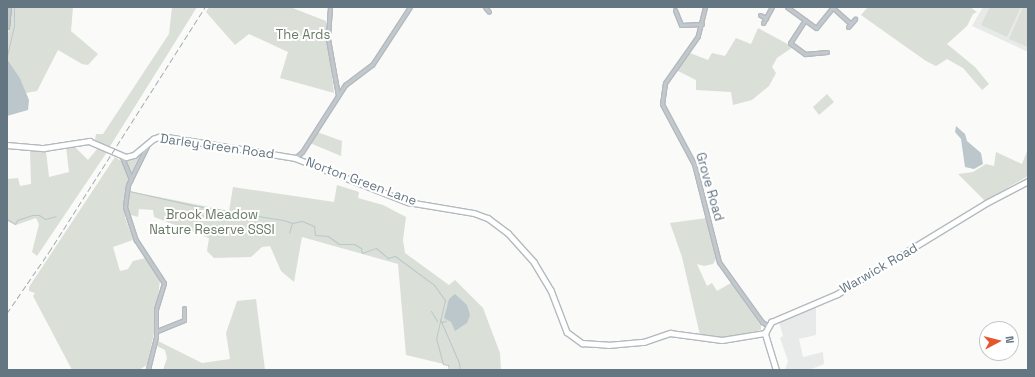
<!DOCTYPE html>
<html>
<head>
<meta charset="utf-8">
<style>
  body { margin:0 }
  #map { position:relative; width:1035px; height:377px; overflow:hidden; background:#fafaf8; font-family:"Space Grotesk",sans-serif }
  div>[style] { position:absolute }
  [style*='--x'] { left:calc(var(--x)*1px); top:calc(var(--y)*1px); width:calc(var(--w)*1px); rotate:calc(var(--a)*1deg) }
  .built>* { inset:0; background:#e8e9e9 }
  .green>* { inset:0; background:#dadfd7 }
  .water>* { inset:0; background:#bbc7cb }
  .stream>* { height:1px; margin:-0.5px; padding:0 0.5px; transform-origin:0.5px; border-radius:0.5px; background:#bbc7cb }
  .roads { filter:drop-shadow(1px 0 #b3babf) drop-shadow(-1px 0 #b3babf) drop-shadow(0 1px #b3babf) drop-shadow(0 -1px #b3babf) }
  .street>* { height:3px; margin:-1.5px; padding:0 1.5px; transform-origin:1.5px; border-radius:1.5px; background:#c3c8cc }
  .secondary>* { height:4.5px; margin:-2.25px; padding:0 2.25px; transform-origin:2.25px; border-radius:2.25px; background:#fff }
  .primary>* { height:5px; margin:-2.5px; padding:0 2.5px; transform-origin:2.5px; border-radius:2.5px; background:#fff }
  .rail>* { height:1px; margin-top:-0.5px; transform-origin:0; background:repeating-linear-gradient(90deg,#a2aab0 0 6px,transparent 0 9px) }
  span { translate:-50% -50%; white-space:nowrap; text-align:center; line-height:1.15; -webkit-text-stroke:4px #fff; paint-order:stroke }
  .park-label { font-size:13px; color:#687a64 }
  .street-label { font-size:13px; color:#657683 }
  .frame { position:absolute; inset:0; border:8px solid #657683; pointer-events:none }
  .north { position:absolute; left:979px; top:321px; width:40px; height:40px; box-sizing:border-box; background:#fff; border:1px solid #c1c8cd; border-radius:50%; rotate:83deg; font-size:11px; font-weight:700; line-height:16px; text-align:center; color:#657683 }
  .north::after { content:''; display:block; margin:auto; width:14px; height:18px; background:#e4572e; clip-path:polygon(50% 0,100% 100%,50% 72%,0 100%) }
</style>
</head>
<body>
<div id="map">
  <div class="built">
    <i style="clip-path:polygon(983px 7px,1028px 7px,1028px 52px,972px 26px)"></i>
    <i style="clip-path:polygon(816px 307px,816px 335px,799px 339px,803px 357px,823px 352px,824px 364px,809px 370px,785px 370px,788px 361px,780px 338px,783px 336px,779px 322px)"></i>
  </div>
  <div class="green">
    <i style="clip-path:polygon(10px 7px,73px 7px,71px 31px,98px 54px,88px 65px,82px 64px,58px 50px,37px 91px,26px 93px,20px 78px,7px 59px,7px 38px,12px 15px)"></i>
    <i style="clip-path:polygon(172px 7px,197px 7px,109px 148px,95px 140px,96px 134px,103px 134px,169px 34px)"></i>
    <i style="clip-path:polygon(209px 7px,290px 7px,326px 21px,334px 93px,280px 78px,288px 52px,249px 34px,235px 45px,206px 12px)"></i>
    <i style="clip-path:polygon(868px 7px,970px 7px,977px 12px,973px 14px,967px 26px,947px 44px,975px 67px,989px 84px,982px 90px,963px 68px,947px 59px,936px 66px,926px 61px,861px 15px)"></i>
    <i style="clip-path:polygon(990px 7px,1021px 7px,1007px 37px,981px 25px)"></i>
    <i style="clip-path:polygon(1023px 7px,1028px 7px,1028px 47px,1009px 39px)"></i>
    <i style="clip-path:polygon(758px 28px,793px 47px,777px 58px,772px 67px,776px 73px,769px 86px,752px 100px,733px 105px,731px 92px,696px 90px,696px 80px,676px 70px,690px 53px,708px 60px,712px 53px,725px 56px,736px 38px,751px 44px)"></i>
    <i style="clip-path:polygon(827px 94px,834px 102px,819px 115px,813px 107px)"></i>
    <i style="clip-path:polygon(317px 132px,342px 141px,341px 156px,310px 143px)"></i>
    <i style="clip-path:polygon(73px 145px,88px 160px,98px 148px,107px 152px,37px 256px,32px 252px,39px 224px,36px 218px,16px 225px,7px 221px,7px 179px,18px 178px,20px 186px,31px 184px,30px 151px,46px 151px,49px 177px,69px 172px,66px 147px)"></i>
    <i style="clip-path:polygon(1028px 149px,1028px 176px,985px 201px,958px 174px,973px 172px,986px 164px,994px 166px,996px 152px,1022px 164px)"></i>
    <i style="clip-path:polygon(141px 153px,128px 180px,124px 199px,125px 217px,133px 240px,113px 247px,120px 271px,128px 269px,133px 261px,146px 258px,160px 280px,154px 333px,147px 365px,139px 370px,72px 370px,33px 296px,35px 293px,29px 291px,29px 287px,115px 157px,121px 161px,132px 160px)"></i>
    <i style="clip-path:polygon(337px 185px,359px 192px,358px 198px,383px 205px,406px 217px,403px 240px,405px 253px,449px 285px,455px 280px,483px 308px,500px 353px,501px 370px,451px 370px,448px 365px,406px 355px,398px 264px,302px 237px,294px 282px,281px 271px,270px 246px,262px 247px,251px 257px,214px 258px,207px 251px,209px 238px,154px 217px,153px 210px,139px 209px,138px 217px,127px 214px,129px 191px,229px 211px,233px 187px,334px 202px)"></i>
    <i style="clip-path:polygon(707px 218px,716px 259px,713px 264px,704px 266px,697px 264px,707px 286px,712px 283px,717px 291px,731px 283px,761px 326px,761px 330px,722px 338px,700px 335px,682px 257px,670px 223px)"></i>
    <i style="clip-path:polygon(256px 299px,265px 370px,163px 370px,167px 358px,165px 350px,157px 346px,158px 341px,202px 363px,230px 359px,226px 333px,237px 301px)"></i>
  </div>
  <div class="water">
    <i style="clip-path:polygon(7px 59px,20px 78px,29px 100px,28px 110px,7px 116px)"></i>
    <i style="clip-path:polygon(956px 126px,965px 134px,967px 141px,981px 153px,983px 164px,974px 169px,965px 167px,961px 139px,955px 132px)"></i>
    <i style="clip-path:polygon(455px 294px,467px 305px,470px 315px,467px 323px,455px 331px,451px 322px,444px 318px,449px 299px)"></i>
  </div>
  <div class="stream">
    <i style="--x:7;--y:56;--w:32;--a:-77"></i>
    <i style="--x:14;--y:25;--w:18;--a:-90"></i>
    <i style="--x:129;--y:191;--w:64;--a:12.7"></i>
    <i style="--x:191;--y:205;--w:93;--a:9.3"></i>
    <i style="--x:283;--y:220;--w:9;--a:18"></i>
    <i style="--x:292;--y:223;--w:10;--a:107"></i>
    <i style="--x:7;--y:219;--w:9;--a:32"></i>
    <i style="--x:15;--y:224;--w:4;--a:-63"></i>
    <i style="--x:17;--y:220;--w:16;--a:-18"></i>
    <i style="--x:32;--y:215;--w:7;--a:0"></i>
    <i style="--x:39;--y:215;--w:7;--a:34"></i>
    <i style="--x:45;--y:219;--w:11;--a:-15"></i>
    <i style="--x:292;--y:223;--w:10;--a:-11"></i>
    <i style="--x:302;--y:221;--w:13;--a:23"></i>
    <i style="--x:314;--y:226;--w:9;--a:84"></i>
    <i style="--x:315;--y:235;--w:13;--a:4"></i>
    <i style="--x:328;--y:236;--w:14;--a:36"></i>
    <i style="--x:339;--y:244;--w:15;--a:0"></i>
    <i style="--x:354;--y:244;--w:8;--a:30"></i>
    <i style="--x:361;--y:248;--w:5;--a:79"></i>
    <i style="--x:362;--y:253;--w:15;--a:-20"></i>
    <i style="--x:376;--y:248;--w:16;--a:40"></i>
    <i style="--x:388;--y:258;--w:7;--a:-16"></i>
    <i style="--x:395;--y:256;--w:49;--a:36.6"></i>
    <i style="--x:434;--y:285;--w:19;--a:54"></i>
    <i style="--x:445;--y:300;--w:39;--a:103"></i>
    <i style="--x:436;--y:338;--w:27;--a:75"></i>
    <i style="--x:443;--y:364;--w:5;--a:11"></i>
    <i style="--x:448;--y:365;--w:5;--a:79"></i>
    <i style="--x:431;--y:311;--w:12;--a:59"></i>
    <i style="--x:440;--y:319;--w:48;--a:66.6"></i>
    <i style="--x:459;--y:363;--w:7;--a:82"></i>
    <i style="--x:441;--y:322;--w:5;--a:-11"></i>
  </div>
  <div class="roads">
    <div class="street">
      <i style="--x:330;--y:7;--w:32;--a:94"></i>
      <i style="--x:328;--y:39;--w:57;--a:79.9"></i>
      <i style="--x:485;--y:7;--w:6;--a:51"></i>
      <i style="--x:705;--y:7;--w:30;--a:104"></i>
      <i style="--x:698;--y:36;--w:57;--a:125.1"></i>
      <i style="--x:665;--y:83;--w:21;--a:98"></i>
      <i style="--x:662;--y:104;--w:68;--a:61.9"></i>
      <i style="--x:694;--y:164;--w:101;--a:75.7"></i>
      <i style="--x:719;--y:262;--w:74;--a:54.4"></i>
      <i style="--x:762;--y:322;--w:6;--a:31"></i>
      <i style="--x:787;--y:7;--w:36;--a:36"></i>
      <i style="--x:816;--y:28;--w:27;--a:-51"></i>
      <i style="--x:832;--y:7;--w:25;--a:42"></i>
      <i style="--x:675;--y:10;--w:16;--a:68"></i>
      <i style="--x:681;--y:25;--w:21;--a:-3"></i>
      <i style="--x:760;--y:15;--w:7;--a:27"></i>
      <i style="--x:805;--y:20;--w:27;--a:123"></i>
      <i style="--x:790;--y:43;--w:19;--a:36"></i>
      <i style="--x:805;--y:54;--w:22;--a:-5"></i>
      <i style="--x:763;--y:23;--w:18;--a:-61"></i>
      <i style="--x:7;--y:27;--w:20;--a:-84"></i>
      <i style="--x:848;--y:27;--w:11;--a:-49"></i>
      <i style="--x:147;--y:146;--w:43;--a:116"></i>
      <i style="--x:128;--y:185;--w:22;--a:98"></i>
      <i style="--x:125;--y:207;--w:35;--a:72"></i>
      <i style="--x:136;--y:240;--w:51;--a:56.9"></i>
      <i style="--x:164;--y:283;--w:27;--a:107"></i>
      <i style="--x:156;--y:309;--w:28;--a:90"></i>
      <i style="--x:156;--y:337;--w:34;--a:104"></i>
      <i style="--x:122;--y:157;--w:24;--a:68"></i>
      <i style="--x:295;--y:158;--w:9;--a:-41"></i>
      <i style="--x:302;--y:152;--w:80;--a:-57.3"></i>
      <i style="--x:345;--y:85;--w:34;--a:-37"></i>
      <i style="--x:372;--y:65;--w:69;--a:-56.8"></i>
      <i style="--x:157;--y:331;--w:29;--a:-22"></i>
      <i style="--x:184;--y:320;--w:12;--a:-90"></i>
    </div>
    <div class="secondary">
      <i style="--x:7;--y:145;--w:37;--a:5"></i>
      <i style="--x:44;--y:148;--w:46;--a:-8.8"></i>
      <i style="--x:89;--y:141;--w:40;--a:23.4"></i>
      <i style="--x:126;--y:157;--w:8;--a:-14"></i>
      <i style="--x:134;--y:155;--w:25;--a:-40"></i>
      <i style="--x:153;--y:139;--w:9;--a:-21"></i>
      <i style="--x:161;--y:136;--w:136;--a:9.3"></i>
      <i style="--x:295;--y:158;--w:121;--a:21.3"></i>
      <i style="--x:408;--y:202;--w:67;--a:9.5"></i>
      <i style="--x:474;--y:213;--w:15;--a:20"></i>
      <i style="--x:488;--y:218;--w:25;--a:37"></i>
      <i style="--x:508;--y:233;--w:39;--a:48"></i>
      <i style="--x:534;--y:262;--w:33;--a:59"></i>
      <i style="--x:551;--y:290;--w:45;--a:69.1"></i>
      <i style="--x:567;--y:332;--w:19;--a:36"></i>
      <i style="--x:582;--y:343;--w:26;--a:4"></i>
      <i style="--x:608;--y:345;--w:36;--a:-5"></i>
      <i style="--x:644;--y:342;--w:28;--a:-19"></i>
      <i style="--x:670;--y:333;--w:52;--a:7.7"></i>
      <i style="--x:722;--y:340;--w:44;--a:-9.2"></i>
    </div>
    <div class="primary">
      <i style="--x:776;--y:370;--w:39;--a:-107"></i>
      <i style="--x:765;--y:333;--w:13;--a:-61"></i>
      <i style="--x:771;--y:322;--w:72;--a:-23"></i>
      <i style="--x:837;--y:294;--w:175;--a:-31.4"></i>
      <i style="--x:986;--y:203;--w:47;--a:-27.6"></i>
    </div>
  </div>
  <div class="rail">
    <i style="--x:7;--y:313;--w:74;--a:-55.5"></i>
    <i style="--x:49;--y:252;--w:290;--a:-57.5"></i>
  </div>
  <div class="park-label">
    <span style="left:303px;top:35px">The Ards</span>
    <span style="left:212px;top:223px">Brook Meadow<br>Nature Reserve SSSI</span>
  </div>
  <div class="street-label">
    <span style="left:217px;top:147px;rotate:8deg">Darley Green Road</span>
    <span style="left:361px;top:182px;rotate:20deg">Norton Green Lane</span>
    <span style="left:709px;top:187px;rotate:74deg">Grove Road</span>
    <span style="left:879px;top:269px;rotate:-30deg">Warwick Road</span>
  </div>
  <div class="frame"></div>
  <div class="north">N</div>
</div>
</body>
</html>
